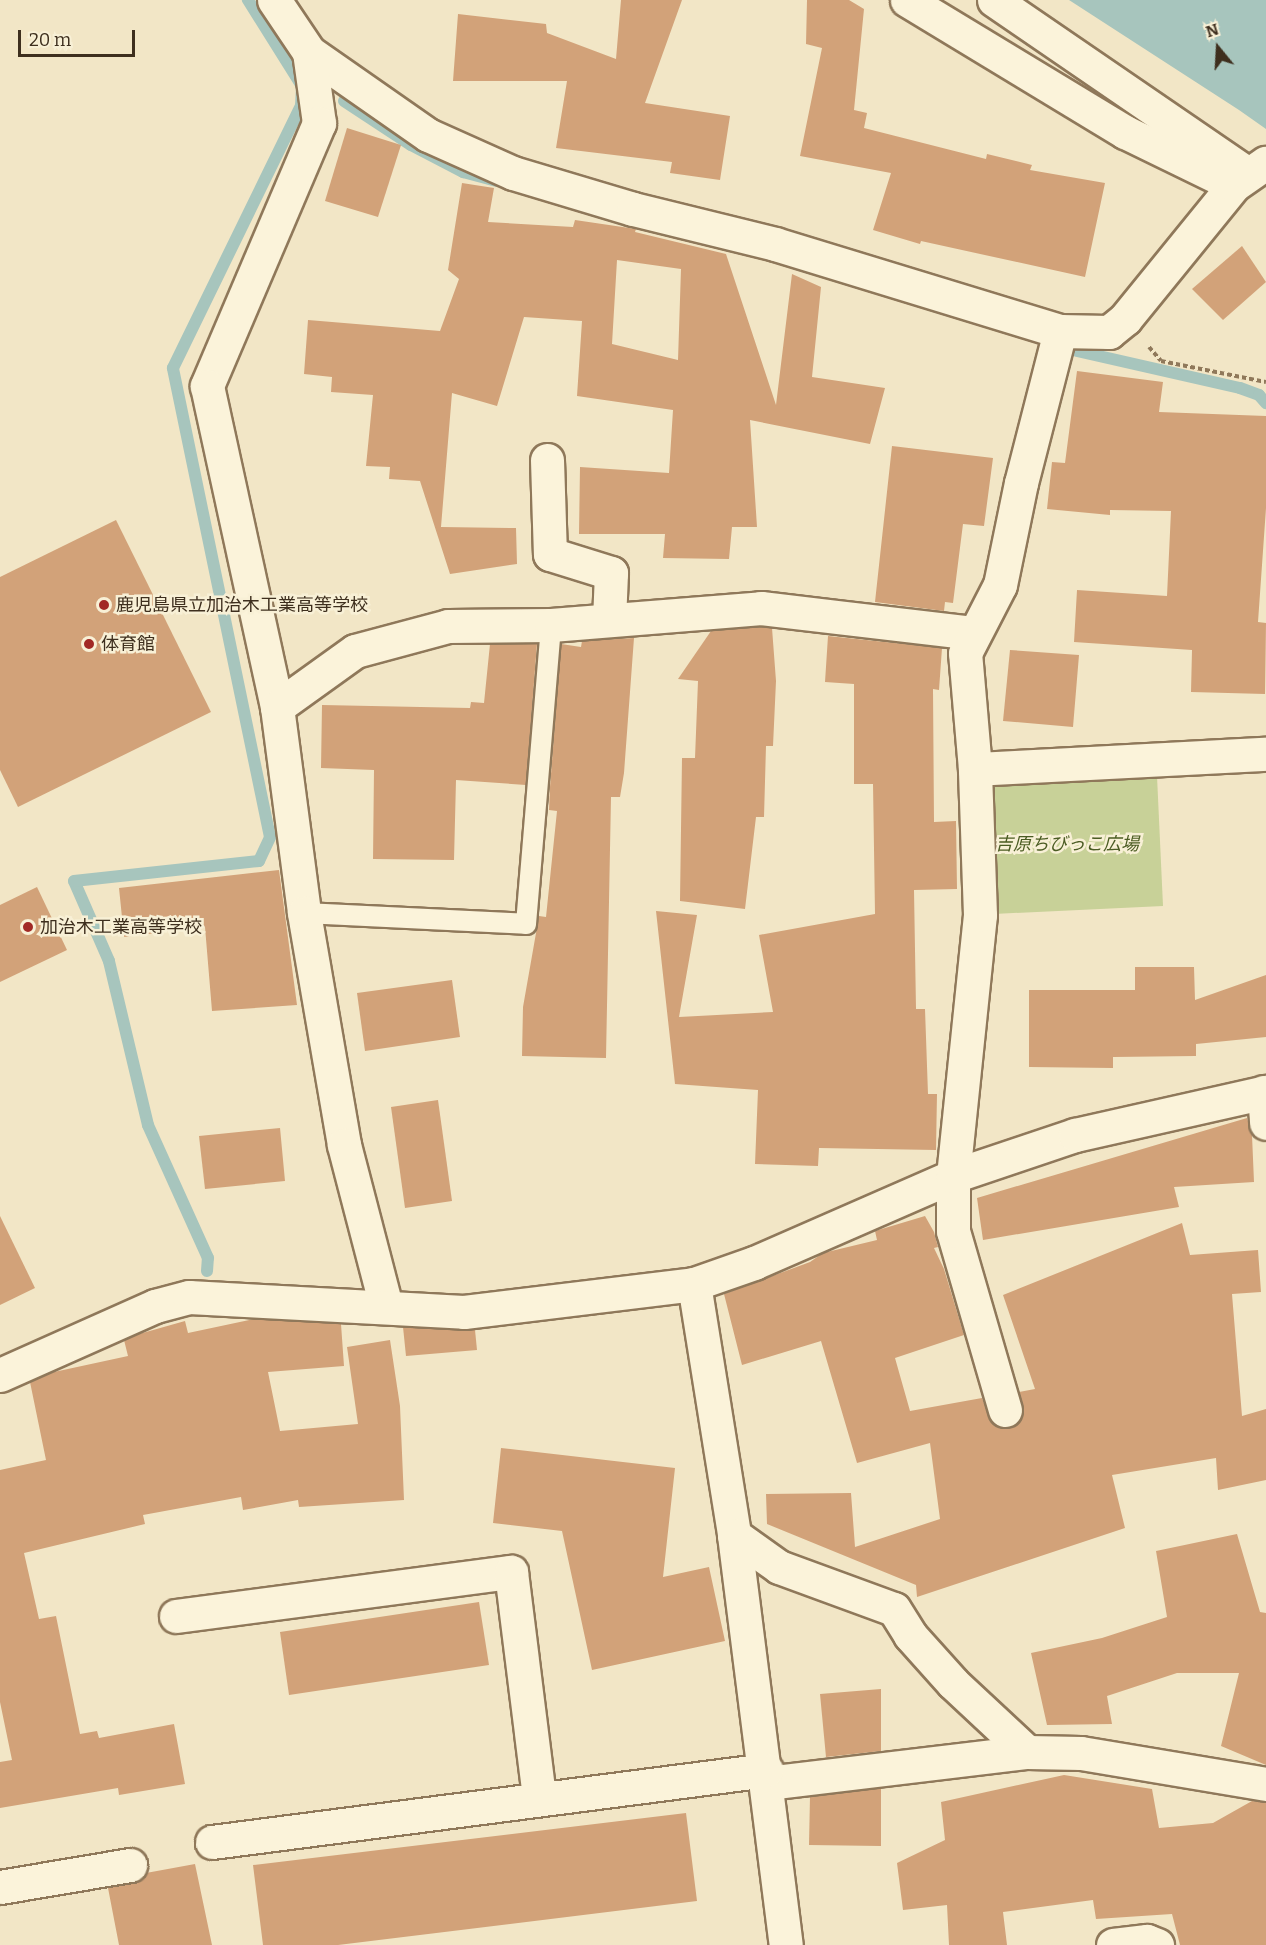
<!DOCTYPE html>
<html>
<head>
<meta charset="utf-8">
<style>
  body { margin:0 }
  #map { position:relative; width:1266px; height:1945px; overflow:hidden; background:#f2e6c6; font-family:Bitter,"Noto Sans JP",serif }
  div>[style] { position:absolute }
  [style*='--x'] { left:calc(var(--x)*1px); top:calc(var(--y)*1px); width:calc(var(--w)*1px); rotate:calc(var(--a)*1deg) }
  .green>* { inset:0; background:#c8d198 }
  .water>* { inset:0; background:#a7c5bd }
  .stream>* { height:12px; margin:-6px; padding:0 6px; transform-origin:6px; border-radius:6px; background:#a7c5bd }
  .building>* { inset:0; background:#d2a279 }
  .path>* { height:4px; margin-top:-2px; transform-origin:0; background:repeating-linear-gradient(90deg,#8f785a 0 4.5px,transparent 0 7.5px) }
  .roads { filter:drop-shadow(2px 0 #8f785a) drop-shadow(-2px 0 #8f785a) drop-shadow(0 2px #8f785a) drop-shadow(0 -2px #8f785a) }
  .service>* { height:20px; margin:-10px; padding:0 10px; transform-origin:10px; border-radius:10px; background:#fbf3da }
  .minor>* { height:33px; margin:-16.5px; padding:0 16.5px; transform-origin:16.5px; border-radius:16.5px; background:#fbf3da }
  .dots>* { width:16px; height:16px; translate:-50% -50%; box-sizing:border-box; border:3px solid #f8f0d6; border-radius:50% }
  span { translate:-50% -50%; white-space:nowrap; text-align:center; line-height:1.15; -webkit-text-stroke:5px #f8f0d6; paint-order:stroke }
  .poi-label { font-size:18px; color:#3e2f1e }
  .left { translate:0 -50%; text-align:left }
  .park-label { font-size:18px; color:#4b5c23; font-style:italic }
  .north { position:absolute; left:1188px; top:18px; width:60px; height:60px; -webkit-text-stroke:4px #f8f0d6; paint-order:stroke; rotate:342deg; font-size:16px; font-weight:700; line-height:24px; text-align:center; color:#3e2f1e }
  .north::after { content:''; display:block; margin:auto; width:21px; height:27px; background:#3e2f1e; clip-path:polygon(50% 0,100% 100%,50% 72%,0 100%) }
  .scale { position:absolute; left:18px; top:30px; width:117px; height:27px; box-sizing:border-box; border:3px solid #3e2f1e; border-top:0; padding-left:8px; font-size:18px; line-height:21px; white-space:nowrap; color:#3e2f1e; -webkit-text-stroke:4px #f8f0d6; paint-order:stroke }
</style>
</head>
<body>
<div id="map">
  <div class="green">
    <i style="clip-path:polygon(1157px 776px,1163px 906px,994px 914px,987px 797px,1001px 780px)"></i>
  </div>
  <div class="water">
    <i style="clip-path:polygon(1069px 0,1266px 0,1266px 129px,1239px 110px)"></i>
  </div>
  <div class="stream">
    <i style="--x:344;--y:101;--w:80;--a:33.3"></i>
    <i style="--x:411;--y:145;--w:59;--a:27.4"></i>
    <i style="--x:463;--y:172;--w:34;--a:15"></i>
    <i style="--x:1077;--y:351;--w:167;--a:12.8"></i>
    <i style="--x:1240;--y:388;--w:20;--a:20"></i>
    <i style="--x:1259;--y:395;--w:11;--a:49"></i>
    <i style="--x:207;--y:1271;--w:13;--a:-86"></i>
    <i style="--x:208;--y:1258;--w:146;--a:-114.3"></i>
    <i style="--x:148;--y:1125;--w:169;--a:-103.4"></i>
    <i style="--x:109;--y:961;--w:87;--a:-113.6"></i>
    <i style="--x:74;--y:881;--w:186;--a:-6.2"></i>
    <i style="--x:259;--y:861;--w:26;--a:-65"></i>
    <i style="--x:270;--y:837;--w:479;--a:-101.7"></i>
    <i style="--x:173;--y:368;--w:292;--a:-64"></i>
    <i style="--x:301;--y:106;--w:20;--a:-87"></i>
    <i style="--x:302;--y:86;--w:102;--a:-122.1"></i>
  </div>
  <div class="building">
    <i style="clip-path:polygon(621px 0,682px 0,645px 103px,730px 116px,720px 180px,670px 173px,672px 162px,556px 148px,567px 81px,453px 81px,458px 14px,546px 24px,547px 33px,616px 59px)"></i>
    <i style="clip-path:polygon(807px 0,849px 0,864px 9px,854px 110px,867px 113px,864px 128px,986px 159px,987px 154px,1032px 165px,1030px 170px,1105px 183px,1085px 277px,921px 241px,920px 244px,873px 230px,891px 173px,800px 156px,822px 48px,806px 44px)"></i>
    <i style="clip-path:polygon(347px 128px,401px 145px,378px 217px,325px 201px)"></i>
    <i style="clip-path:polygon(evenodd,462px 183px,494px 188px,488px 222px,573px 227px,575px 220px,636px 229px,635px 232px,726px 254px,776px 405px,792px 274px,821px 287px,812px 377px,885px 388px,870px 444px,750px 420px,757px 527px,732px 527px,729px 559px,663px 558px,665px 534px,579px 534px,580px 467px,669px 473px,673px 410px,577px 396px,582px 321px,524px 317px,497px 406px,452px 393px,441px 527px,516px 528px,517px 564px,450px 574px,420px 481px,389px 479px,390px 467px,366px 466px,373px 395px,331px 392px,332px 377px,304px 374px,308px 320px,440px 331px,459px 279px,448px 270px,462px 183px,617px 260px,681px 269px,678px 360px,612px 344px,617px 260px)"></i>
    <i style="clip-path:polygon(1242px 246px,1266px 282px,1223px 320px,1192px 289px)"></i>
    <i style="clip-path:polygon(1077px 371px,1163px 382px,1159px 412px,1266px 416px,1266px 508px,1258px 622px,1266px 623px,1265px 694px,1191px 692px,1192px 650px,1074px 642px,1077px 590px,1167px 596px,1171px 511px,1110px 510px,1110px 515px,1047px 509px,1052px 462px,1065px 463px)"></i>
    <i style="clip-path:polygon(892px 446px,993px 458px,984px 526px,963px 524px,953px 603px,945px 602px,944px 611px,875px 602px)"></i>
    <i style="clip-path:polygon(116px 520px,211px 712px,18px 807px,0 770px,0 577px)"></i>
    <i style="clip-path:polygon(761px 627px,772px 628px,776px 681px,773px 746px,766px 746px,764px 817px,756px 817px,745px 909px,680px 901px,682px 758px,695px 758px,698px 681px,678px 679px,711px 631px)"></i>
    <i style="clip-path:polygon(828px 636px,942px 648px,939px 690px,933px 689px,934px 822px,956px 821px,957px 889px,914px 890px,916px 1009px,925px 1009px,928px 1094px,937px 1094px,936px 1150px,819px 1148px,818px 1166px,755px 1164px,758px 1090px,675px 1084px,656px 911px,697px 915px,679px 1017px,773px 1012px,759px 935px,875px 914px,873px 784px,854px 784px,854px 684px,825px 682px)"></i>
    <i style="clip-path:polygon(634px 638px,624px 773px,620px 797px,611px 797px,606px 1058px,522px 1056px,523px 1007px,539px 916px,546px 917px,557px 811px,549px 810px,550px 787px,561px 644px,581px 647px,582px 641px)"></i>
    <i style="clip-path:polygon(490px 644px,537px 644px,526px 785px,456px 780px,454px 860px,373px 859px,374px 770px,321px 768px,322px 705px,470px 708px,471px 702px,484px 703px)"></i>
    <i style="clip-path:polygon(1010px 650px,1079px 655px,1073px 727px,1003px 721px)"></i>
    <i style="clip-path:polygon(279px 870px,297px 1005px,212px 1011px,205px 927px,124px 937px,119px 888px)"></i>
    <i style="clip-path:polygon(37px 887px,67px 950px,0 982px,0 905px)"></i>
    <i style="clip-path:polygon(1135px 967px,1194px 967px,1195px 1000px,1266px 975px,1266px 1037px,1196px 1044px,1196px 1056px,1113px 1057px,1113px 1068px,1029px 1067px,1029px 990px,1135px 990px)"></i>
    <i style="clip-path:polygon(452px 980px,460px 1037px,365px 1051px,357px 993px)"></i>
    <i style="clip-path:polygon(438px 1100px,452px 1201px,405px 1208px,391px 1107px)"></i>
    <i style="clip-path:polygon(1247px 1118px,1252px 1135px,1254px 1182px,1174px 1187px,1179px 1207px,983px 1240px,977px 1198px)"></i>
    <i style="clip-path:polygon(280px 1128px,285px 1181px,205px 1189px,199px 1136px)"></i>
    <i style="clip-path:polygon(0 1216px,35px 1288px,0 1305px)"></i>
    <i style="clip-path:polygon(925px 1216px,934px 1232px,938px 1247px,934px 1248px,944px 1269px,964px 1335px,895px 1358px,910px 1411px,982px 1398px,992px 1423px,1001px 1428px,1011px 1428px,1023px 1415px,1019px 1392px,1035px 1389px,1003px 1295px,1182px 1223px,1190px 1255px,1258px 1250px,1261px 1292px,1232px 1294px,1242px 1416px,1266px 1409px,1266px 1480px,1218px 1490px,1216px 1458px,1112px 1475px,1125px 1528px,917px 1597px,916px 1585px,767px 1524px,766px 1494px,851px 1493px,855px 1547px,940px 1519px,930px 1443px,857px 1463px,821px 1341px,742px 1365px,724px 1294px,810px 1262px,823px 1253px,877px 1240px,875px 1231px)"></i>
    <i style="clip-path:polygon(254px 1319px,341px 1324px,344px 1366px,268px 1372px,280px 1431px,358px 1424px,347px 1347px,390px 1340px,400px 1406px,404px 1500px,299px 1507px,298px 1500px,243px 1510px,241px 1497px,143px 1515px,145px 1524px,24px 1553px,39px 1619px,56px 1616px,80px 1734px,97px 1731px,99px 1738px,174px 1724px,185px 1784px,119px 1795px,118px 1788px,0 1808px,0 1762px,12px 1760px,0 1702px,0 1470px,46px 1460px,30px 1382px,54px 1372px,128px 1356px,124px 1340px,139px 1334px,185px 1321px,188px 1333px)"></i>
    <i style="clip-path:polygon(403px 1327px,475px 1330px,477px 1350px,406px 1356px)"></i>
    <i style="clip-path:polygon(501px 1448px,675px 1468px,663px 1577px,709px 1567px,725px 1641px,592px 1670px,562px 1531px,493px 1523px)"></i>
    <i style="clip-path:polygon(1237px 1534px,1260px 1612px,1266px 1613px,1266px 1765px,1221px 1746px,1239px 1673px,1177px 1673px,1107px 1696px,1112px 1724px,1047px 1725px,1031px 1653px,1102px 1638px,1167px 1617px,1156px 1551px)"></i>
    <i style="clip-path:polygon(479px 1602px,489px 1665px,289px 1695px,280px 1632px)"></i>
    <i style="clip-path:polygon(881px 1689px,881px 1751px,826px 1757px,820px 1694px)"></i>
    <i style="clip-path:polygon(1064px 1775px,1152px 1789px,1159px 1828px,1213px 1823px,1252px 1801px,1266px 1802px,1266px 1945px,1180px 1945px,1172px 1914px,1096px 1919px,1093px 1900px,1003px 1912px,1007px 1945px,949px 1945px,947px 1905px,903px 1910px,897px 1863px,945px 1840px,941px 1802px)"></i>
    <i style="clip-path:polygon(881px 1788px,881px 1846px,809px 1845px,810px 1797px)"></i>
    <i style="clip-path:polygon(686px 1813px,697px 1901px,338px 1945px,263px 1945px,253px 1865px)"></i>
    <i style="clip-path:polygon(195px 1864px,212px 1945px,119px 1945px,108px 1888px,134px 1883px,146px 1873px)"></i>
  </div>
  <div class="path">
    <i style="--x:1149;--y:347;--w:18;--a:49"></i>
    <i style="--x:1161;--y:361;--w:107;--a:11.3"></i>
  </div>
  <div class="roads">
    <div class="service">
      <i style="--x:304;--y:913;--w:222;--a:2.8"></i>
      <i style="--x:526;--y:924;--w:300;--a:-85.2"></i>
    </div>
    <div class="minor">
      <i style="--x:274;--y:0;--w:63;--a:56.1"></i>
      <i style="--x:309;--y:52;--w:145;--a:34.9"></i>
      <i style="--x:428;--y:135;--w:93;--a:24.1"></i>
      <i style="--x:513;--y:173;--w:125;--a:16.7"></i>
      <i style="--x:633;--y:209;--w:146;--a:13.8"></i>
      <i style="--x:775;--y:244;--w:298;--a:17"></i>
      <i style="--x:1060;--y:331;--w:49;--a:1.2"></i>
      <i style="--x:1109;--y:332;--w:21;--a:-39"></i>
      <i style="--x:1125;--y:319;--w:173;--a:-50.9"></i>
      <i style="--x:1234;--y:185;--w:39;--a:-35"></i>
      <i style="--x:907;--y:0;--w:255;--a:31.2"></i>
      <i style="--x:1125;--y:132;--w:121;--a:25.9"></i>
      <i style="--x:994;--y:0;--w:304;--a:34.4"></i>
      <i style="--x:309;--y:52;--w:72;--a:82"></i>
      <i style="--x:319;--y:123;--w:286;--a:113.1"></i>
      <i style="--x:207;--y:386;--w:329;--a:77.7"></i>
      <i style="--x:277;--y:707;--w:208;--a:82.5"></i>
      <i style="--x:304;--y:913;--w:235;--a:80.2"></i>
      <i style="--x:344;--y:1145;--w:166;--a:75.4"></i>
      <i style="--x:547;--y:460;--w:94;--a:88.2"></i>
      <i style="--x:550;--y:554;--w:64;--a:17.3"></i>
      <i style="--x:611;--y:573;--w:47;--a:92.4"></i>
      <i style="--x:277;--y:707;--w:96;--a:-35.7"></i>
      <i style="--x:355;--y:651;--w:96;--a:-15"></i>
      <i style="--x:448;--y:626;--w:103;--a:-0.6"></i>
      <i style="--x:551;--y:625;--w:211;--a:-4.6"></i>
      <i style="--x:761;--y:608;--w:215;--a:6.7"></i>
      <i style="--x:975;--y:769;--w:291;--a:-3"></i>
      <i style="--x:1264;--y:1092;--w:31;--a:86"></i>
      <i style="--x:694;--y:1284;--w:254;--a:80.9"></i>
      <i style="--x:734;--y:1535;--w:413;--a:82.8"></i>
      <i style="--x:0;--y:1375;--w:170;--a:-24"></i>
      <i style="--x:155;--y:1306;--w:35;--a:-15"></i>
      <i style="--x:189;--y:1297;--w:275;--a:3.1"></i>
      <i style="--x:464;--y:1312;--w:232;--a:-6.9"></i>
      <i style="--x:694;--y:1284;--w:64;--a:-19.3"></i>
      <i style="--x:754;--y:1263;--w:217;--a:-23.6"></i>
      <i style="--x:953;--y:1176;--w:129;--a:-18.6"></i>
      <i style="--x:1075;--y:1135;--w:196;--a:-12.7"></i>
      <i style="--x:1005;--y:1410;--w:186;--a:-106.2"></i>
      <i style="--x:953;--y:1231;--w:55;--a:-90"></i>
      <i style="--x:953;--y:1176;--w:262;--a:-84.1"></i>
      <i style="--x:980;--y:915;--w:146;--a:-92"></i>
      <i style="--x:975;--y:769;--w:116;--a:-94.9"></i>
      <i style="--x:965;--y:653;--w:76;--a:-62.8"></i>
      <i style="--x:1000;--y:585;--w:104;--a:-78.4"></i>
      <i style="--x:1021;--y:483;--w:157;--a:-75.6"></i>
      <i style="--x:734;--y:1535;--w:55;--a:35.4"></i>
      <i style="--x:779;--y:1567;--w:122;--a:20.1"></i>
      <i style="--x:894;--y:1609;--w:31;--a:58"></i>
      <i style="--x:910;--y:1635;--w:64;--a:48.1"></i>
      <i style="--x:953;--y:1683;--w:101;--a:43"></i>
      <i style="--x:1027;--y:1752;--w:54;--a:1.1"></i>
      <i style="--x:1081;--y:1753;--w:188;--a:9.5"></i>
      <i style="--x:176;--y:1616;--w:338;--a:-7.5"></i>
      <i style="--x:511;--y:1572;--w:228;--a:82.9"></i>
      <i style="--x:767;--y:1783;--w:262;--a:-6.8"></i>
      <i style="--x:212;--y:1842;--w:559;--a:-7.4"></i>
      <i style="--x:0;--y:1887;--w:132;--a:-9.6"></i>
      <i style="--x:1113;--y:1945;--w:34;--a:-7"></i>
      <i style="--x:1147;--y:1941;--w:11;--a:22"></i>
    </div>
  </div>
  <div class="dots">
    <i style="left:104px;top:605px;background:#a22925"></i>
    <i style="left:89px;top:644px;background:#a22925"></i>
    <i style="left:28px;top:927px;background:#a22925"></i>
  </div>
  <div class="poi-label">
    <span class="left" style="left:116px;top:605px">鹿児島県立加治木工業高等学校</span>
    <span class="left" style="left:101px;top:644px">体育館</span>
    <span class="left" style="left:40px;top:927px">加治木工業高等学校</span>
  </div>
  <div class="park-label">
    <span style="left:1067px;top:844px">吉原ちびっこ広場</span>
  </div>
  <div class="north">N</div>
  <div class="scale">20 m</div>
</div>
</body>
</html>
